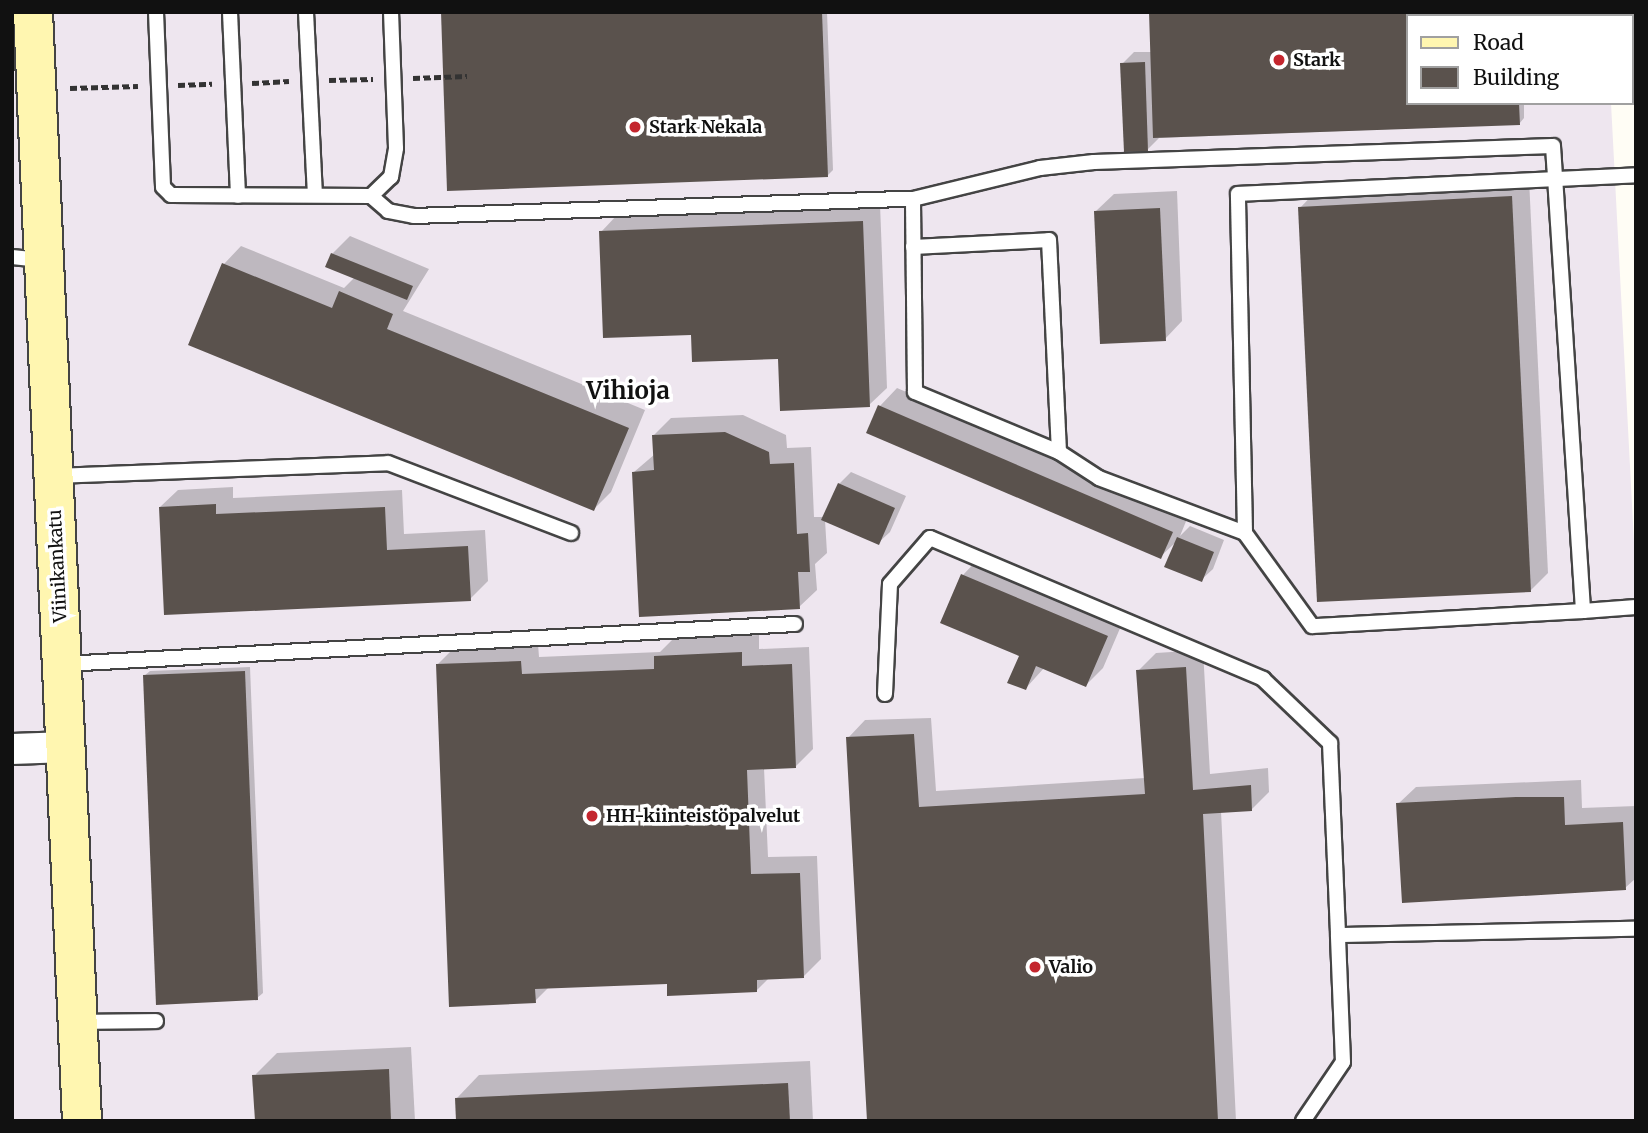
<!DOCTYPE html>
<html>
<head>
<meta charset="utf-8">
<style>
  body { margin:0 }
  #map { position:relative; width:1648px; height:1133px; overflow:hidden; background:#fffdf5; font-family:Merriweather,serif }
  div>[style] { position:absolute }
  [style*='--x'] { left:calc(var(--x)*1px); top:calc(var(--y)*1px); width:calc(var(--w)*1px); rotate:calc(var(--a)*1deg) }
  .industrial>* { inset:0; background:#eee6ef }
  .shadow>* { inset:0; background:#0003 }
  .building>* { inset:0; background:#5a524d }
  .path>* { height:4.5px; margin-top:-2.25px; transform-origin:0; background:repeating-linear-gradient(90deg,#333 0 7px,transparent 0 10.5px) }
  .roads { filter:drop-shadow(2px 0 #444) drop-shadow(-2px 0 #444) drop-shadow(0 2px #444) drop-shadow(0 -2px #444) }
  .lane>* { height:14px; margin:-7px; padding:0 7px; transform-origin:7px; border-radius:7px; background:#fff }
  .street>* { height:30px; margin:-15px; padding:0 15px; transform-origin:15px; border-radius:15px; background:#fff }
  .secondary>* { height:38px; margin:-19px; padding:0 19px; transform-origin:19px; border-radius:19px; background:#fff6b0 }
  .dots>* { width:19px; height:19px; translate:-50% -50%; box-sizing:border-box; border:4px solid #fff; border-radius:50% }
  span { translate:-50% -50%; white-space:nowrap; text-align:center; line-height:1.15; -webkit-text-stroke:7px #fff; paint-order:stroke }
  .poi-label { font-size:18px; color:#111; font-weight:700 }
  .left { translate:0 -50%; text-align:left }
  .street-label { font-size:18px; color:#111 }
  .district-label { font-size:24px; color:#111; font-weight:700 }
  .frame { position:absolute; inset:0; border:14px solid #111; pointer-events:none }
  .legend { position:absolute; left:1406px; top:14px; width:228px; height:91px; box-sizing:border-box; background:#fff; border:2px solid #a0a0a0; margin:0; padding:9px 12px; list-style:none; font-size:21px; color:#111 }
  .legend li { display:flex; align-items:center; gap:14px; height:35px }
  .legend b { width:35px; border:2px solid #a0a0a0 }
</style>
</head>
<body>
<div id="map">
  <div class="industrial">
    <i style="clip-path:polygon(12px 12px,1606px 12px,1607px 16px,1408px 16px,1408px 103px,1611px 103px,1636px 581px,1636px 1121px,12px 1121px)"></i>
  </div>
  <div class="shadow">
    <i style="clip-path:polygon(442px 12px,827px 12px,833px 170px,827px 176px)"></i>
    <i style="clip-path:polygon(1151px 12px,1521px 12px,1521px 16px,1408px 16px,1408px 103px,1524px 103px,1524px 118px,1519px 124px,1159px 138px,1148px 149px,1122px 64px,1134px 52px,1152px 52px)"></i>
    <i style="clip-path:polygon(1529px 179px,1548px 573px,1531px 590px,1300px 208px,1317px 190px)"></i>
    <i style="clip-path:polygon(1177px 191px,1182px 321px,1165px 339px,1096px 211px,1114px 194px)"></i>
    <i style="clip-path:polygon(880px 204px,887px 388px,869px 405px,780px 357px,601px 232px,618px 214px)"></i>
    <i style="clip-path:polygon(350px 236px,429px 269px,403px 311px,645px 410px,611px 492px,594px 509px,191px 344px,224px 264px,241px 246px,344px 288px,355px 277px,332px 254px)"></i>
    <i style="clip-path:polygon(897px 388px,1189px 514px,1180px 536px,1190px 526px,1224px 540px,1213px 569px,1201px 580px,1177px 541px,1160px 557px,869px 432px,880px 406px)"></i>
    <i style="clip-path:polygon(743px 415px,786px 435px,787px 448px,811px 447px,814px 517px,825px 517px,839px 484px,851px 472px,906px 496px,890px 532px,878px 543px,825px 520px,827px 553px,815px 564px,817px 590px,799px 607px,634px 472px,655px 454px,654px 435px,671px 418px)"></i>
    <i style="clip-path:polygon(233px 487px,233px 498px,402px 490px,404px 534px,485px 530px,488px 581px,470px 599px,160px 507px,178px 490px)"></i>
    <i style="clip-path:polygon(980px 557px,1124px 619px,1103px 668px,1086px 685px,1044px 668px,1026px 688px,1021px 655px,963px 575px)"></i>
    <i style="clip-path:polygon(759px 635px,759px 649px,809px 647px,813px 749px,795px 767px,764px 768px,768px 857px,817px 856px,821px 959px,804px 976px,769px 978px,756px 991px,669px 982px,549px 987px,535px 1001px,438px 664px,455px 647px,538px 644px,539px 657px,660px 652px,673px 639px)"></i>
    <i style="clip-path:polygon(1203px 650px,1210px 774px,1268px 768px,1269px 792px,1252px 809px,1221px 811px,1236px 1121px,869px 1121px,848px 738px,865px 720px,931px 718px,936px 791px,1145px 778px,1138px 671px,1156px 653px)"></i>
    <i style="clip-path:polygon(250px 667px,263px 993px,257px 998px,144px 676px,150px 671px)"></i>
    <i style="clip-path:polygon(1581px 780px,1582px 808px,1636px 806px,1636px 878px,1625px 888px,1398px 804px,1416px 787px)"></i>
    <i style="clip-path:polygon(411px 1047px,415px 1121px,256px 1121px,254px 1076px,277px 1053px)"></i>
    <i style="clip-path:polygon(810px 1061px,813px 1121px,458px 1121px,457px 1098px,479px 1075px)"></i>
  </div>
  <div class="building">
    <i style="clip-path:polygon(441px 12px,822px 12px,828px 177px,447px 191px)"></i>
    <i style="clip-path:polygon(1149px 12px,1516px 12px,1516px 16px,1408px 16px,1408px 103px,1519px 103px,1520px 125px,1153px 138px)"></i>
    <i style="clip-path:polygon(1145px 62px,1148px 151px,1124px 152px,1120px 63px)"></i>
    <i style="clip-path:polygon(1512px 196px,1531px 592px,1317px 602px,1298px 207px)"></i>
    <i style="clip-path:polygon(1160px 208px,1166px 341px,1100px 344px,1094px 211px)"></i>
    <i style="clip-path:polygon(863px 221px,870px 407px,780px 411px,778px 359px,692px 362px,691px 335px,603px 338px,599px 231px)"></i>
    <i style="clip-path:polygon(331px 253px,413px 286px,407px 300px,325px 267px)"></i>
    <i style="clip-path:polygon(222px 263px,332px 308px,339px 291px,393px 314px,387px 329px,629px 428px,594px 511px,188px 345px)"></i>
    <i style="clip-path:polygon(878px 405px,1173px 532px,1161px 559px,866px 433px)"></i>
    <i style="clip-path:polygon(725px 432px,769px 452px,770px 464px,794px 463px,797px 534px,808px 533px,810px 572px,798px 572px,800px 609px,639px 617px,632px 472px,654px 470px,652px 435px)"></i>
    <i style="clip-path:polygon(838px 483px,895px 508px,879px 545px,821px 520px)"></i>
    <i style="clip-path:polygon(216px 504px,216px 514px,385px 507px,387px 550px,468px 546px,471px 601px,164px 615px,159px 507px)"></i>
    <i style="clip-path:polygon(1177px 537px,1214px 552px,1202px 582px,1164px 567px)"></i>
    <i style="clip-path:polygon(961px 574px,1108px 636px,1086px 687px,1036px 666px,1026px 690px,1007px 683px,1019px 656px,940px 623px)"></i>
    <i style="clip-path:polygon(742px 652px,742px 666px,792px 664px,796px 768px,747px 770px,751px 874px,800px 873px,804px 978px,757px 980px,757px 992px,667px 996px,667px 984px,535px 989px,536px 1003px,449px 1007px,436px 664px,521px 661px,522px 674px,654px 669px,654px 656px)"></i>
    <i style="clip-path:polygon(1186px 667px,1193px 790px,1251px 785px,1252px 811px,1203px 814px,1218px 1121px,867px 1121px,846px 737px,914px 734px,919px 807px,1145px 794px,1136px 670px)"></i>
    <i style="clip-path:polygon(245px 671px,258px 1000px,156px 1005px,143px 675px)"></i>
    <i style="clip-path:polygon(1516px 797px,1564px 797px,1565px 825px,1623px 822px,1626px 890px,1402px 903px,1396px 803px)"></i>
    <i style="clip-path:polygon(389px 1069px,391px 1121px,255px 1121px,252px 1075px)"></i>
    <i style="clip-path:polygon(788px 1083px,790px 1121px,456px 1121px,455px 1098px)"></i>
  </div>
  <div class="path">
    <i style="--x:413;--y:78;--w:54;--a:-2.1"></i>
    <i style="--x:329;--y:80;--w:44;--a:-1.3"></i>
    <i style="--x:252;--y:83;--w:37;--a:-3"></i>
    <i style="--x:178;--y:85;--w:34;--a:-2"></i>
    <i style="--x:70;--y:88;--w:68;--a:-1.7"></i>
  </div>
  <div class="roads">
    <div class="lane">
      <i style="--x:156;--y:12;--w:175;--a:87.7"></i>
      <i style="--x:163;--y:187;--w:11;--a:45"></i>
      <i style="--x:171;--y:195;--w:200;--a:0.3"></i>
      <i style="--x:371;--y:196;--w:28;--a:-44"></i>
      <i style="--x:391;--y:177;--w:29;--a:-80"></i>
      <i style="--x:396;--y:148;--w:136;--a:-92.1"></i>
      <i style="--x:230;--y:12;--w:184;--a:87.5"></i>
      <i style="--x:306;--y:12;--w:183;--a:87.2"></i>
      <i style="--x:1553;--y:146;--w:466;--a:86.3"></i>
      <i style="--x:1583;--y:611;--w:271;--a:176.8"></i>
      <i style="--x:1312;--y:626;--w:115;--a:-125.8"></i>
      <i style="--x:1245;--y:533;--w:156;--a:-159.4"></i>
      <i style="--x:1099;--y:478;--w:48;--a:-147"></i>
      <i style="--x:1059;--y:452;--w:156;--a:-157.4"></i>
      <i style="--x:915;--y:392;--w:193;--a:-90.6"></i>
      <i style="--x:913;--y:199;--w:131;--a:-13.7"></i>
      <i style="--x:1040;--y:168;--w:54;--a:-6.3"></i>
      <i style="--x:1094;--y:162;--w:459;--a:-2"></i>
      <i style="--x:371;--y:196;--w:23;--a:41"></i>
      <i style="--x:388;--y:211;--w:26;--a:11"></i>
      <i style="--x:414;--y:216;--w:499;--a:-2"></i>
      <i style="--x:913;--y:247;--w:136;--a:-2.9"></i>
      <i style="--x:1049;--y:240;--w:212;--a:87.3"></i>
      <i style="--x:12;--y:257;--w:31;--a:6"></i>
      <i style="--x:55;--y:476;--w:333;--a:-2.2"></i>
      <i style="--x:388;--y:463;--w:196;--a:20.9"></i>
      <i style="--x:1245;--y:533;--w:339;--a:-91.2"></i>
      <i style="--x:1238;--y:194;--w:398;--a:-2.7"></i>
      <i style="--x:1583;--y:611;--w:53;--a:-4.3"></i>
      <i style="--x:64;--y:664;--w:732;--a:-3.13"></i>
      <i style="--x:885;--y:694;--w:110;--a:-87.4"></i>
      <i style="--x:890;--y:584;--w:61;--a:-49"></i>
      <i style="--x:930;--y:538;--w:362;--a:22.9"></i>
      <i style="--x:1263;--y:679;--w:93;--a:43.7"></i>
      <i style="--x:1330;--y:743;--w:192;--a:87.6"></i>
      <i style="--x:1338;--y:935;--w:298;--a:-1.2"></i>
      <i style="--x:79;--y:1022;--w:77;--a:-0.7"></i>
      <i style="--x:1303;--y:1121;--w:71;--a:-55.9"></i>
      <i style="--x:1343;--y:1062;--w:127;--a:-92.3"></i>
    </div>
    <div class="street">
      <i style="--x:12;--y:749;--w:54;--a:-2.1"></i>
    </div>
    <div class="secondary">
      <i style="--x:33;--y:12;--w:1110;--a:87.47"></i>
    </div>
  </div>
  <div class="dots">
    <i style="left:1279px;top:60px;background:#c4262e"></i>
    <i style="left:635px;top:127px;background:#c4262e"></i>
    <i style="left:592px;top:816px;background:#c4262e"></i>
    <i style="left:1035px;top:967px;background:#c4262e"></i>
  </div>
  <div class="poi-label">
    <span class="left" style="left:1293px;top:60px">Stark</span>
    <span class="left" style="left:649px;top:127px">Stark Nekala</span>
    <span class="left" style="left:606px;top:816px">HH-kiinteistöpalvelut</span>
    <span class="left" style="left:1049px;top:967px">Valio</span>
  </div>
  <div class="street-label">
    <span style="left:58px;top:566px;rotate:-93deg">Viinikankatu</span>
  </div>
  <div class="district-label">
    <span style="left:628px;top:391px">Vihioja</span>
  </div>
  <div class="frame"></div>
  <ul class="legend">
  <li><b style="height:9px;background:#fff6b0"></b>Road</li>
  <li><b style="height:19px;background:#5a524d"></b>Building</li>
  </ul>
</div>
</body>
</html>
